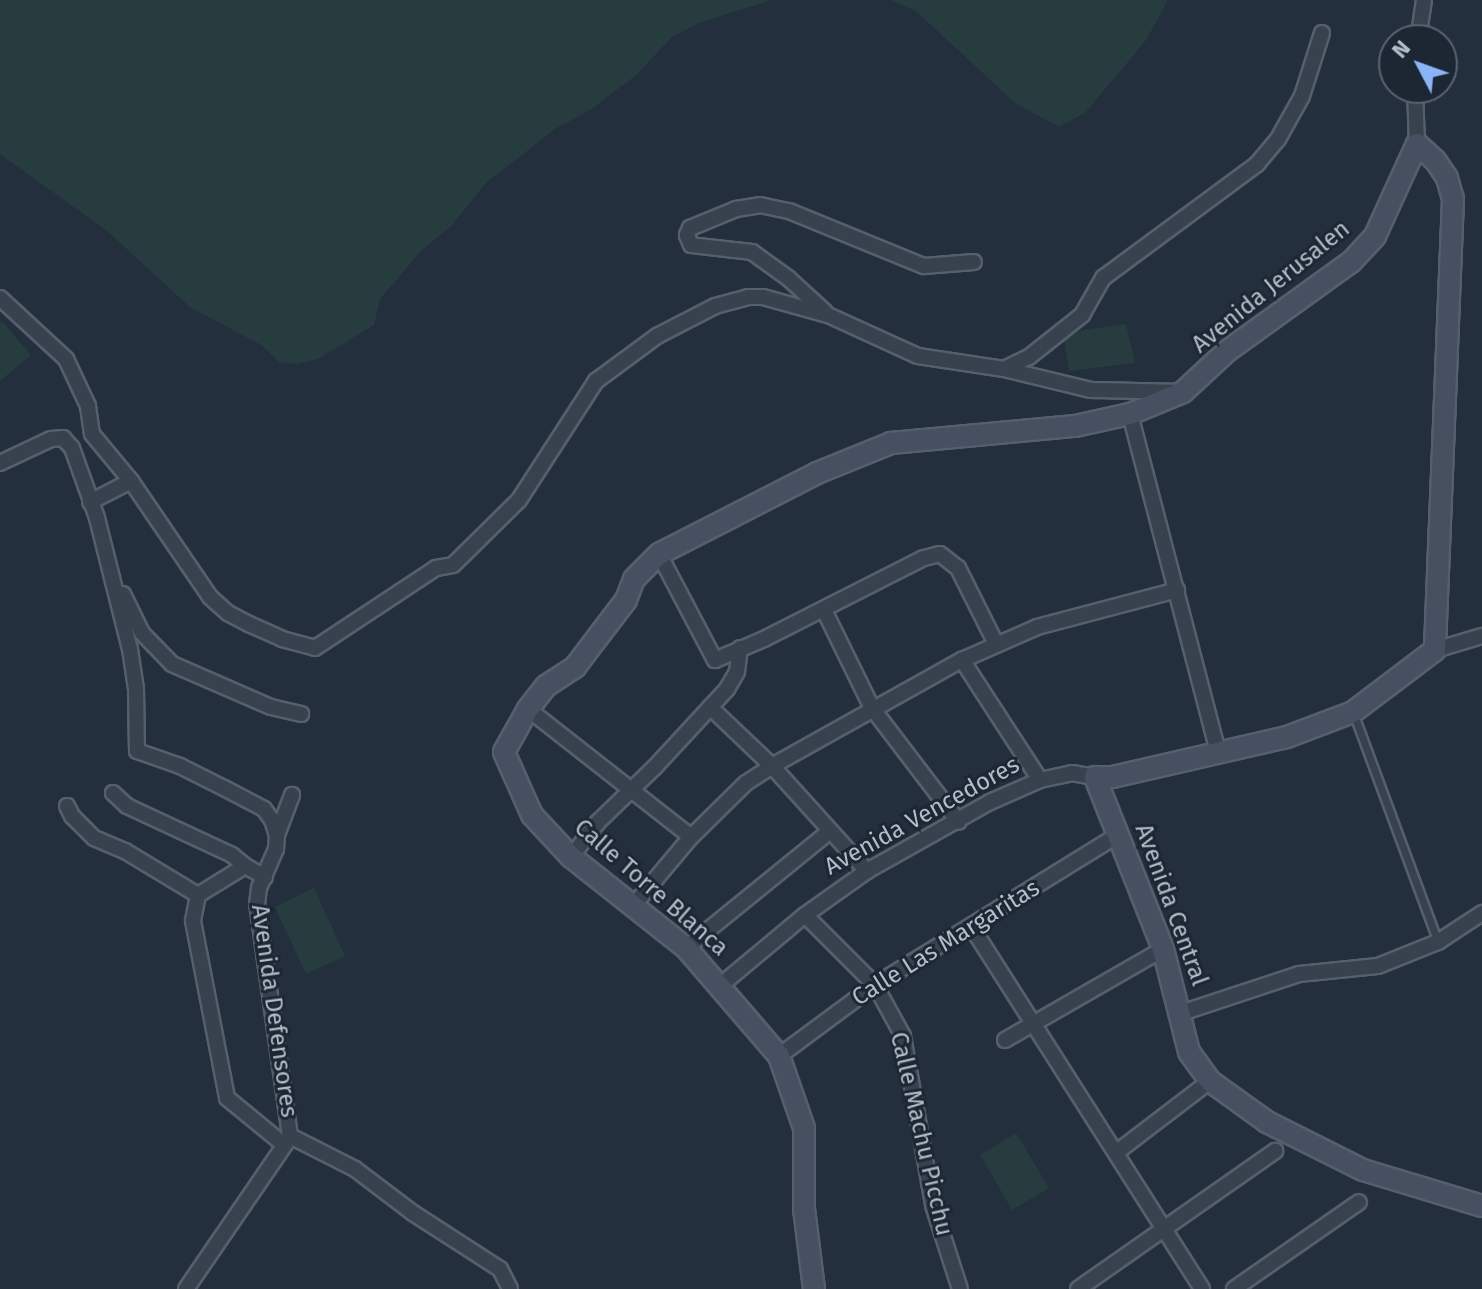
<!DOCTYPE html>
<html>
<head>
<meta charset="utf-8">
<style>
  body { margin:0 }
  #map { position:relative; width:1482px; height:1289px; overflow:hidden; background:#242f3e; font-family:"Fira Sans",sans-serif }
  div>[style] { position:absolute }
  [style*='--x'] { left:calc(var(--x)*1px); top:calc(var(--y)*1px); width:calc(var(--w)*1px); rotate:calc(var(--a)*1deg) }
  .green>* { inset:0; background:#263c3f }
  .roads { filter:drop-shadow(2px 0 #565f6c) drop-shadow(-2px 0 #565f6c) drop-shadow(0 2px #565f6c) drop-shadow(0 -2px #565f6c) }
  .lane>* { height:7px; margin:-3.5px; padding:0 3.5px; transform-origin:3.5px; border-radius:3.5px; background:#38414e }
  .street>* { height:14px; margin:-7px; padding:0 7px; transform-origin:7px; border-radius:7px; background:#38414e }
  .secondary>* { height:20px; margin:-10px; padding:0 10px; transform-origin:10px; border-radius:10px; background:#465061 }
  span { translate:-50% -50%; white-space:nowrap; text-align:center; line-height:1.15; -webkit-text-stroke:6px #1d2633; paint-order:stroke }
  .street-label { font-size:24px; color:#b4bcc9 }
  .north { position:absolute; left:1378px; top:24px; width:80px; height:80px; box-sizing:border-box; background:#1d2633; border:2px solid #59626f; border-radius:50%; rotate:311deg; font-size:22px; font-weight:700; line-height:32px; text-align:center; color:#b4bcc9 }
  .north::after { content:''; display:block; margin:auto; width:28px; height:36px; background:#8ab4f8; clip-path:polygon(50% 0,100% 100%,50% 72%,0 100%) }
</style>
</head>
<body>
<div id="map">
  <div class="green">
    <i style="clip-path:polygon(0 0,772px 0,698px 23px,671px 38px,635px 76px,590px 110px,555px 129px,487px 182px,451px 226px,421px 251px,380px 299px,374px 325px,318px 359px,297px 364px,279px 362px,261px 345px,190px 307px,106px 230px,0 154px)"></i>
    <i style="clip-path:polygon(891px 0,1168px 0,1146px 40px,1085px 113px,1059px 127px,1015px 103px,916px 11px)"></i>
    <i style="clip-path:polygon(2px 321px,31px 355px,0 381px,0 323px)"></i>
    <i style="clip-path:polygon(1126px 324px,1135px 363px,1069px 371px,1063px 333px)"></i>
    <i style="clip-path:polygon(314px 888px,345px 956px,306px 974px,275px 907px)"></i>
    <i style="clip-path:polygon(1016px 1133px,1049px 1188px,1012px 1210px,980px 1155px)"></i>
  </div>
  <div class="roads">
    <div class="lane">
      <i style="--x:1354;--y:715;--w:242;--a:69.7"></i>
    </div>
    <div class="street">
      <i style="--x:1418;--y:40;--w:40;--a:-81.5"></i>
      <i style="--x:1415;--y:88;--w:56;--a:88"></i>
      <i style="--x:0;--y:298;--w:90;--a:42.7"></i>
      <i style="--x:66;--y:359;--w:52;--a:64.9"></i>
      <i style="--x:88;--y:406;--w:28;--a:82"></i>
      <i style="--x:92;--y:434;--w:61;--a:50.3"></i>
      <i style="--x:131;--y:481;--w:140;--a:55.7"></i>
      <i style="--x:210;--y:597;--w:24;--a:42"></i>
      <i style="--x:228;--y:613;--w:24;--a:28"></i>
      <i style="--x:249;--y:624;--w:36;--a:24"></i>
      <i style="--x:282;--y:639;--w:34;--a:15"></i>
      <i style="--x:315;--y:648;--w:145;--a:-33.5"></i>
      <i style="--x:436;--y:568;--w:17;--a:-10"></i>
      <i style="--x:453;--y:565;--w:93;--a:-44.6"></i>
      <i style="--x:519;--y:500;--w:142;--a:-57.1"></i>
      <i style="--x:596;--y:381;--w:76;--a:-36.4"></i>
      <i style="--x:657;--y:336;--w:65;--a:-27.3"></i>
      <i style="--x:715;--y:306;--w:34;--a:-15"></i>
      <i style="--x:748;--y:297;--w:15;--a:0"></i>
      <i style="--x:763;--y:297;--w:67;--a:15.5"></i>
      <i style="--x:828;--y:315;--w:99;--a:24.5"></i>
      <i style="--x:918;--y:356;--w:87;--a:8.6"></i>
      <i style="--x:1004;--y:369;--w:89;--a:13.6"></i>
      <i style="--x:1091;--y:390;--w:92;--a:1.2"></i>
      <i style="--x:825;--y:312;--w:50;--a:-137.4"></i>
      <i style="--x:788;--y:278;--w:44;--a:-144.2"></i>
      <i style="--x:752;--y:252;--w:61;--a:-173.5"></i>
      <i style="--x:691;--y:245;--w:11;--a:-112"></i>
      <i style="--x:687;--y:235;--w:8;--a:-67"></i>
      <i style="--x:690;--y:228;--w:50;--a:-22.4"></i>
      <i style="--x:736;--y:209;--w:24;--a:-9"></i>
      <i style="--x:760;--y:205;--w:30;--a:12"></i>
      <i style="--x:789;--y:211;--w:146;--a:22.2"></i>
      <i style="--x:924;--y:266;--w:50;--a:-4.6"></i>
      <i style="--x:1004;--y:369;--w:28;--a:-26"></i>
      <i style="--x:1029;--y:357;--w:68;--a:-38.4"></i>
      <i style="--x:1082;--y:315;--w:43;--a:-60.4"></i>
      <i style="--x:1103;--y:278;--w:192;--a:-36.5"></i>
      <i style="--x:1257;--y:164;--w:33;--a:-50"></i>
      <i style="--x:1278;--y:139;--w:49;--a:-60.8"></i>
      <i style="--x:1302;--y:96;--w:66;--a:-72.4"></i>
      <i style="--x:1130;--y:414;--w:350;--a:75.4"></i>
      <i style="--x:0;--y:463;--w:56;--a:-25.2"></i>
      <i style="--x:51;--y:439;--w:12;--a:-5"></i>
      <i style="--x:63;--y:438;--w:13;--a:48"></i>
      <i style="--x:72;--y:448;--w:74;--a:70.3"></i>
      <i style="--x:97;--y:518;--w:135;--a:75.9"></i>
      <i style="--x:130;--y:649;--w:40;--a:81.5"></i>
      <i style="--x:136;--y:689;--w:62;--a:89.1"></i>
      <i style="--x:137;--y:751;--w:46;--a:19.2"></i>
      <i style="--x:180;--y:766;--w:49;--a:26.6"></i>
      <i style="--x:224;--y:788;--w:45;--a:27.7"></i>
      <i style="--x:264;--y:809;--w:14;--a:54"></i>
      <i style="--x:272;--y:820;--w:16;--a:72"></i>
      <i style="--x:277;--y:835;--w:14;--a:94"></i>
      <i style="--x:276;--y:849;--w:43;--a:113.6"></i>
      <i style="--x:259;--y:888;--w:16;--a:97"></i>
      <i style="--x:257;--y:904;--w:234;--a:81.9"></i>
      <i style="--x:90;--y:502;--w:46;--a:-27.1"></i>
      <i style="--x:659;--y:554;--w:120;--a:62.2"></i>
      <i style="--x:715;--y:660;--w:53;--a:-23.2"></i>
      <i style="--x:764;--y:639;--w:179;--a:-26.9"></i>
      <i style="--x:924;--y:558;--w:16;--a:-14"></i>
      <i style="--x:940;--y:554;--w:23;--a:38"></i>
      <i style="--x:958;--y:568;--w:85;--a:63.4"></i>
      <i style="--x:123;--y:594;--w:43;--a:64"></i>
      <i style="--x:142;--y:633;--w:43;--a:45.9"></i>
      <i style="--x:172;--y:664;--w:108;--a:23.5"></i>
      <i style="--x:271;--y:707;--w:31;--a:13"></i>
      <i style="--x:824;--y:610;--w:109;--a:63.9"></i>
      <i style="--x:872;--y:708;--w:143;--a:52.7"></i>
      <i style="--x:1435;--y:650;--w:49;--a:-16.6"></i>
      <i style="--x:962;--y:660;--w:143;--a:57"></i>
      <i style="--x:710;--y:707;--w:86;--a:43.6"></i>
      <i style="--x:772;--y:766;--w:142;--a:47.9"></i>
      <i style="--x:528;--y:709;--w:207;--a:38.1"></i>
      <i style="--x:113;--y:793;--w:19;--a:43"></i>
      <i style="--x:127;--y:806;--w:116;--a:25"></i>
      <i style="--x:232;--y:855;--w:17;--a:40"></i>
      <i style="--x:67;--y:806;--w:11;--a:63"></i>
      <i style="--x:72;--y:816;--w:31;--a:45"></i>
      <i style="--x:94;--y:838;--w:34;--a:23"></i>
      <i style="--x:125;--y:851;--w:85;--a:31.1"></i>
      <i style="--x:277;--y:835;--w:43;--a:-69.4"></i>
      <i style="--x:571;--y:857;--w:44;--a:-52.4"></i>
      <i style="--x:598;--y:822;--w:78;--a:-44"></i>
      <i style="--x:654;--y:768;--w:108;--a:-47.3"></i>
      <i style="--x:727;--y:689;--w:20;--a:-60"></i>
      <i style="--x:737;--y:672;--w:24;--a:-83"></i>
      <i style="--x:265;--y:877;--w:23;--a:-151"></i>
      <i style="--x:245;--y:866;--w:55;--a:148.3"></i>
      <i style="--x:198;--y:895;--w:26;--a:101"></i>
      <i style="--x:193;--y:921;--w:180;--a:79.1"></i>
      <i style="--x:227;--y:1098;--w:72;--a:39.4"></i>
      <i style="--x:633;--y:906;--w:90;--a:-50"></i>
      <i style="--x:691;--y:837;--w:77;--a:-44.5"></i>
      <i style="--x:746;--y:783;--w:31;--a:-33"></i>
      <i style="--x:772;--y:766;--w:218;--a:-29.2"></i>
      <i style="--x:962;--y:660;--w:82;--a:-23.7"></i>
      <i style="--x:1037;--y:627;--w:145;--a:-14.8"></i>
      <i style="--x:805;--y:915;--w:99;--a:45"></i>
      <i style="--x:875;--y:985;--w:58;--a:61.2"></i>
      <i style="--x:903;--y:1036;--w:172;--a:79.9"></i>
      <i style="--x:933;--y:1205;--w:88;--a:72.2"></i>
      <i style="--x:971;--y:926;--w:430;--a:57.5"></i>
      <i style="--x:686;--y:948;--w:186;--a:-39.1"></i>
      <i style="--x:721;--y:985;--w:109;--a:-39.8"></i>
      <i style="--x:805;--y:915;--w:76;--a:-35.4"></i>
      <i style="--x:867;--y:871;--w:141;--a:-29.3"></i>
      <i style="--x:990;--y:802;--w:55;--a:-23.7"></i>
      <i style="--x:1040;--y:780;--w:33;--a:-12"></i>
      <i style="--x:1072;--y:773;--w:23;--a:10"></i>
      <i style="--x:1181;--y:1013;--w:124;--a:-18.3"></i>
      <i style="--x:1299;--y:974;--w:79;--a:-5.8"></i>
      <i style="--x:1378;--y:966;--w:65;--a:-21.8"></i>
      <i style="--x:1438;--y:942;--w:53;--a:-33.4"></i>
      <i style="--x:1005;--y:1040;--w:182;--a:-29.9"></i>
      <i style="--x:779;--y:1056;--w:119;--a:-36.5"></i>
      <i style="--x:875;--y:985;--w:286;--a:-31.7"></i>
      <i style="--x:290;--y:1136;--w:73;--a:26.9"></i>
      <i style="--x:355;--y:1169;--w:73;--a:37.2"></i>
      <i style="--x:413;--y:1213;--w:103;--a:32.8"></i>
      <i style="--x:500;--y:1269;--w:22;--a:63"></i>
      <i style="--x:1117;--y:1152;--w:117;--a:-37.4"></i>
      <i style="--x:186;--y:1289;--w:184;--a:-55.6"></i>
      <i style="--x:1078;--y:1289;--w:241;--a:-35"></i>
      <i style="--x:1234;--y:1289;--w:152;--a:-34.8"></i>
    </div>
    <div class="secondary">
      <i style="--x:814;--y:1289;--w:81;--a:-97.1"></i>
      <i style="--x:804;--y:1209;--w:81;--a:-90"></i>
      <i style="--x:804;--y:1128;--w:76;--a:-109.1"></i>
      <i style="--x:779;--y:1056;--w:143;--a:-130.7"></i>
      <i style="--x:686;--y:948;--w:147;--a:-141.6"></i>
      <i style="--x:571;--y:857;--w:57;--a:-132.9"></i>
      <i style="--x:532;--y:815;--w:69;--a:-114"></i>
      <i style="--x:504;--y:752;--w:49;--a:-60.8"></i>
      <i style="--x:528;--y:709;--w:29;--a:-52"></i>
      <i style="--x:546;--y:686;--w:35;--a:-33"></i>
      <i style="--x:575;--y:667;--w:84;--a:-52.7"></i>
      <i style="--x:626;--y:600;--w:22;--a:-69"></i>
      <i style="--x:634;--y:579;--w:35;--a:-45"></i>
      <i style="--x:659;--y:554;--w:178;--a:-27.1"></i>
      <i style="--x:817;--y:473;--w:80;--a:-22.1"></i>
      <i style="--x:891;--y:443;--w:185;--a:-5.3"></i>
      <i style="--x:1075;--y:426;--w:56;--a:-12.3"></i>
      <i style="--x:1130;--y:414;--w:57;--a:-22.5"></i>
      <i style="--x:1183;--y:392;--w:59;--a:-42.9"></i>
      <i style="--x:1226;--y:352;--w:154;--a:-35.8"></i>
      <i style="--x:1351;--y:262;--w:35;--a:-47"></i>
      <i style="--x:1375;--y:236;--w:101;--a:-65.5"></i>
      <i style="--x:1417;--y:144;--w:24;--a:42"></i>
      <i style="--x:1435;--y:160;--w:22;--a:56"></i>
      <i style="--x:1447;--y:178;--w:22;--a:74"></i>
      <i style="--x:1453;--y:199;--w:451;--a:92.3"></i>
      <i style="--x:1435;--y:650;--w:103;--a:142.9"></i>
      <i style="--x:1353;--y:712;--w:71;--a:159.3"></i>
      <i style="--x:1287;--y:737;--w:179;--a:167.1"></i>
      <i style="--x:1113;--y:777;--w:18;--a:180"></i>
      <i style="--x:1095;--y:777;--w:185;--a:68.4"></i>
      <i style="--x:1163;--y:949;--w:106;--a:75.8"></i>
      <i style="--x:1189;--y:1052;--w:36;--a:54"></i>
      <i style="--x:1210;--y:1081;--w:70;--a:35.7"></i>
      <i style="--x:1267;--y:1122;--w:107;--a:26.6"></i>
      <i style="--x:1363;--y:1170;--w:124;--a:16.8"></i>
    </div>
  </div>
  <div class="street-label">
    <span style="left:1271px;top:287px;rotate:-39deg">Avenida Jerusalen</span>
    <span style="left:922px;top:816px;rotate:-29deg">Avenida Vencedores</span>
    <span style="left:651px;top:888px;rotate:41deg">Calle Torre Blanca</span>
    <span style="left:1171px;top:905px;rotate:70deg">Avenida Central</span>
    <span style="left:946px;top:943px;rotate:-32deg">Calle Las Margaritas</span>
    <span style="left:274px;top:1011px;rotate:82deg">Avenida Defensores</span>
    <span style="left:921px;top:1134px;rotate:77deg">Calle Machu Picchu</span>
  </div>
  <div class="north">N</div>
</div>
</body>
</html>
